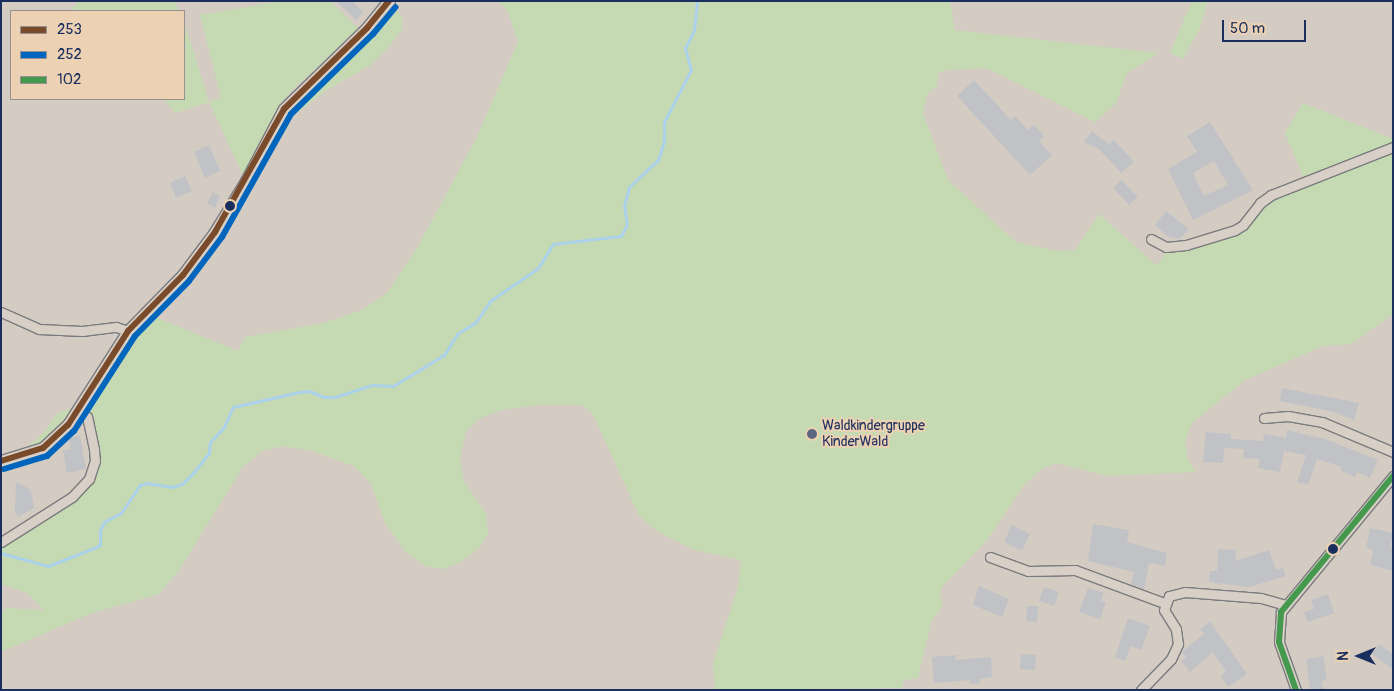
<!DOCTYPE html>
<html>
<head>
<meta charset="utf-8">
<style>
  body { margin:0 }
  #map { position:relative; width:1394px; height:691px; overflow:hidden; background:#d4ccc3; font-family:Pangolin,sans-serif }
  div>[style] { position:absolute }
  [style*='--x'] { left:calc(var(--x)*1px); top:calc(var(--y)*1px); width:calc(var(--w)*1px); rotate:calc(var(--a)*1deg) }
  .green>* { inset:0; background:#c5dab2 }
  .stream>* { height:3px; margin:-1.5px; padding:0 1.5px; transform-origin:1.5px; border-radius:1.5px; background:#abd2ea }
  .building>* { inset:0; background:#c0c2c6 }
  .roads { filter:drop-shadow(1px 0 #7a7b7f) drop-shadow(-1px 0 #7a7b7f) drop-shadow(0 1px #7a7b7f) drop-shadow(0 -1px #7a7b7f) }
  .minor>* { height:9px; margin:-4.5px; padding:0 4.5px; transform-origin:4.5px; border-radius:4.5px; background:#d8cfc6 }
  .tertiary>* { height:11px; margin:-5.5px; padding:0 5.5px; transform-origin:5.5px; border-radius:5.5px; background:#d8cfc6 }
  .bus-1>* { height:6px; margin:-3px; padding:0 3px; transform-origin:3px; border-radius:3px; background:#7a4b2a }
  .bus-2>* { height:6px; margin:-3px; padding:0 3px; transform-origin:3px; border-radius:3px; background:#0065bd }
  .bus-3>* { height:6px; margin:-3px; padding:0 3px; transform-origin:3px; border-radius:3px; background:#44994f }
  .dots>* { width:14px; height:14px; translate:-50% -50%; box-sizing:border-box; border:2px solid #ecd2b3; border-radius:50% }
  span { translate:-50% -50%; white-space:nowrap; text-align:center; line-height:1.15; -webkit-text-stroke:4px #ecd2b3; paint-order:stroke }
  .poi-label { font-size:14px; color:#1b2f5e }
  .left { translate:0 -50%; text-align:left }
  .frame { position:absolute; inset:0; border:2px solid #1b2f5e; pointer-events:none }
  .legend { position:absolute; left:10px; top:10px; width:175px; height:90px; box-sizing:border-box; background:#ecd2b3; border:1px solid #989191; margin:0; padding:6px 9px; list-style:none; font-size:15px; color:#1b2f5e }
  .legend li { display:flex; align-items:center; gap:10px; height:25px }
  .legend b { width:25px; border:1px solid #989191 }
  .north { position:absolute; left:1334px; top:631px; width:50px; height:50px; -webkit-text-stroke:4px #ecd2b3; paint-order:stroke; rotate:270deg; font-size:14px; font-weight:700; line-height:20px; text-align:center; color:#1b2f5e }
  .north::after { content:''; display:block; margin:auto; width:18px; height:22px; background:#1b2f5e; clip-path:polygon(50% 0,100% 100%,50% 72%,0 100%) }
  .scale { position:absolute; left:1222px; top:20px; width:84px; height:22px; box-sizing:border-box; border:2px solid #1b2f5e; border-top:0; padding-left:6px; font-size:15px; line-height:18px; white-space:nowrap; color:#1b2f5e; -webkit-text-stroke:4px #ecd2b3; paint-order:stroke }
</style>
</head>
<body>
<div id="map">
  <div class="green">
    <i style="clip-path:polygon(79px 1px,175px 1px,179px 11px,70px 11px)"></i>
    <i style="clip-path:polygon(282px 1px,330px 1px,359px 29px,292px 90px,278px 107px,243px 175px,209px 102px,175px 113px,164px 99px,184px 99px,184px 21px,209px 102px,221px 98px,200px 15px)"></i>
    <i style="clip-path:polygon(499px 1px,950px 1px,955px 30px,1158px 53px,1127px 73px,1116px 103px,1095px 122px,986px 68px,947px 70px,938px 73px,937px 85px,927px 94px,923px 114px,948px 180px,1016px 242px,1056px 251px,1075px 250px,1099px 214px,1157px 266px,1171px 244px,1181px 244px,1240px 224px,1260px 197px,1304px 179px,1285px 133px,1303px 103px,1393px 139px,1393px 314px,1351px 344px,1323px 346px,1245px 380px,1215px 404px,1192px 423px,1185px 441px,1188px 460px,1196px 472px,1107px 476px,1056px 463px,1040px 470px,1023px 486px,987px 540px,942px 587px,940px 596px,943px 605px,931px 622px,918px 678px,904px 680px,902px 688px,715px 690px,713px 664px,738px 587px,741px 560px,694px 550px,658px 532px,639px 516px,593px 414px,582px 405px,538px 405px,502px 410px,480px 418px,466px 431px,460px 459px,464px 482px,486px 513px,488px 534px,479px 548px,459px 563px,443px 569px,425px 566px,405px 551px,385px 523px,371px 484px,354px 466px,309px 450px,282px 446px,262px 451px,242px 468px,180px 569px,159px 594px,92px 613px,1px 652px,1px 613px,6px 608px,44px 610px,27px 593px,1px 584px,1px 546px,89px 483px,94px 434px,88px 409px,89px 402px,125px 342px,150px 315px,238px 351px,245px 337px,324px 323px,362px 310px,387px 293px,417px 248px,476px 139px,518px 42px,508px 12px)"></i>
    <i style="clip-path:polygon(1192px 1px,1208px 1px,1200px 28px,1183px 59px,1170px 53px)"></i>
    <i style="clip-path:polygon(394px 6px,402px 18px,402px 29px,389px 47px,369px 66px,329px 89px,280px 125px)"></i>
    <i style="clip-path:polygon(76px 406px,49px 437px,31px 449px,26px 448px,44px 432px,57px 414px)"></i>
  </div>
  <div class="stream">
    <i style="--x:1;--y:553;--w:49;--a:15.5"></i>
    <i style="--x:48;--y:566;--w:49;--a:-21.4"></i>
    <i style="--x:94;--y:548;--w:7;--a:-27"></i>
    <i style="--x:100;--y:545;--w:15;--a:-90"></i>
    <i style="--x:100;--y:530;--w:9;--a:-63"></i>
    <i style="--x:104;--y:522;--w:19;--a:-28"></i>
    <i style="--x:121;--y:513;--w:34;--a:-56"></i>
    <i style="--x:140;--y:485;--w:7;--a:-16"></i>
    <i style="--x:147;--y:483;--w:25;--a:9"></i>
    <i style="--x:172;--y:487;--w:10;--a:-17"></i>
    <i style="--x:182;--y:484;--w:17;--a:-45"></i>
    <i style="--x:194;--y:472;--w:24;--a:-52"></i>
    <i style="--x:209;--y:453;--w:11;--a:-85"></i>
    <i style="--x:210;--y:442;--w:21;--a:-47"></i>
    <i style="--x:224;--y:427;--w:22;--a:-66"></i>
    <i style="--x:233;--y:407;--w:68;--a:-12.8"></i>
    <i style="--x:299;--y:392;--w:10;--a:-6"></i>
    <i style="--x:309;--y:391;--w:16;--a:22"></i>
    <i style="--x:324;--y:397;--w:11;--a:0"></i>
    <i style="--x:335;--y:397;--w:39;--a:-18"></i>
    <i style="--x:372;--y:385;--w:21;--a:3"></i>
    <i style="--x:393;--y:386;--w:60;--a:-31.3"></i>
    <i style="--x:444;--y:355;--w:25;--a:-58"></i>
    <i style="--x:457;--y:334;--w:22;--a:-32"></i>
    <i style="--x:476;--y:322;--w:25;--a:-56"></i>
    <i style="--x:490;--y:301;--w:58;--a:-34.5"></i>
    <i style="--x:538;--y:268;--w:28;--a:-58"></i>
    <i style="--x:553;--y:244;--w:68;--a:-6.7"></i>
    <i style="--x:621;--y:236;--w:13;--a:-63"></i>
    <i style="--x:627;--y:224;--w:18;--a:-99"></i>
    <i style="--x:624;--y:206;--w:20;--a:-75"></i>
    <i style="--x:629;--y:187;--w:40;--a:-43"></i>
    <i style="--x:658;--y:160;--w:20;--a:-72"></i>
    <i style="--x:664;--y:141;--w:19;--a:-90"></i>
    <i style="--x:664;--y:122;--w:59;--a:-62.6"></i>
    <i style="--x:691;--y:70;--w:23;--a:-105"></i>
    <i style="--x:685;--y:48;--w:20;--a:-63"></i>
    <i style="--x:694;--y:30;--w:29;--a:-84"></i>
  </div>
  <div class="building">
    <i style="clip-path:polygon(336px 1px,352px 1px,363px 12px,356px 20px)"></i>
    <i style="clip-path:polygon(974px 80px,1011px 120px,1015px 116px,1028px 130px,1034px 125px,1044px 136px,1039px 141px,1052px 155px,1030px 175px,957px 96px)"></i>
    <i style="clip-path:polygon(evenodd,1210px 122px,1253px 190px,1193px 220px,1168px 169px,1197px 152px,1187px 136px,1210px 122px,1214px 161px,1228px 185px,1204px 196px,1193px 173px,1214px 161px)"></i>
    <i style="clip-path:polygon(1092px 131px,1109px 144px,1114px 140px,1134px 162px,1121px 173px,1099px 149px,1084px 142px)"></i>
    <i style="clip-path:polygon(209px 145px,220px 171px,205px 178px,194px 152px)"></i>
    <i style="clip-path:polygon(185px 176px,192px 191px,176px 198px,170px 183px)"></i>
    <i style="clip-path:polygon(1121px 180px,1138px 197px,1129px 205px,1113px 188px)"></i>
    <i style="clip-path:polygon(213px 192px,220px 196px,215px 208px,207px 203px)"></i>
    <i style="clip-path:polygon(1166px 211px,1189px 229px,1180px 239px,1167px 236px,1155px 225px)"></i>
    <i style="clip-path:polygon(1282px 388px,1359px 403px,1354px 420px,1335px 412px,1280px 401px)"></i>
    <i style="clip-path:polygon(1287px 430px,1325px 439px,1378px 460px,1370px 478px,1357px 472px,1355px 477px,1340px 470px,1342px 467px,1317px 459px,1308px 485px,1297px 482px,1306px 455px,1284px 451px,1280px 472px,1258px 468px,1260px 459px,1243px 458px,1244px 449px,1224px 448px,1223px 463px,1203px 462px,1206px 432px,1231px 434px,1231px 439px,1263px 441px,1264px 434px,1286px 438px)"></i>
    <i style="clip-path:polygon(80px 436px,86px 469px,67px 473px,63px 450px,71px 449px,69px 438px)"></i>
    <i style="clip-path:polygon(16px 482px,31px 490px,34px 508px,18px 517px,15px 511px)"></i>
    <i style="clip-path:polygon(1093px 524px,1129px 530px,1127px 542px,1167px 553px,1165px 566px,1149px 563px,1144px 589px,1131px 584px,1134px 572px,1088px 561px)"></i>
    <i style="clip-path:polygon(1012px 525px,1030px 534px,1022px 551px,1004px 542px)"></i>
    <i style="clip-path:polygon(1370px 528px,1393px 533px,1390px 548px,1393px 549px,1393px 571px,1370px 565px,1373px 550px,1366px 548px)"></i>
    <i style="clip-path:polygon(1218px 549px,1236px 550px,1235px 561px,1269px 550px,1276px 570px,1283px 568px,1286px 576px,1249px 587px,1209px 582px,1210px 571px,1217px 571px)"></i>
    <i style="clip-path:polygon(979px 586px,1009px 599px,1002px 617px,973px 605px)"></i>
    <i style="clip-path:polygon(1044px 587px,1059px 592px,1054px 606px,1039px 601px)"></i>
    <i style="clip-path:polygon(1088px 588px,1104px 593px,1101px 601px,1106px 603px,1100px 619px,1079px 612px)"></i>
    <i style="clip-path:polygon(1328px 594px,1334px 613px,1308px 622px,1304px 612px,1314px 609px,1311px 600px)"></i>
    <i style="clip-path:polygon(1027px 606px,1038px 606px,1037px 622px,1026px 621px)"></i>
    <i style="clip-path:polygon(1128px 618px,1150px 626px,1141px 650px,1131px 646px,1125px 661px,1115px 657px)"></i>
    <i style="clip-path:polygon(1210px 621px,1247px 674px,1228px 687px,1221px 676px,1226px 672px,1213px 652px,1190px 672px,1181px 661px,1186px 657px,1182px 652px,1204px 634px,1200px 629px)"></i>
    <i style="clip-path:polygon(1379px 644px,1393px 654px,1393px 669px,1372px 654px)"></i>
    <i style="clip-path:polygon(1021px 654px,1036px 655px,1035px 670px,1020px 669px)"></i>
    <i style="clip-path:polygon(957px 655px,954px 660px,991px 657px,992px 677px,979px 679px,980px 683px,970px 684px,970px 680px,934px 683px,932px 657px)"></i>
    <i style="clip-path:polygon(1323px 656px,1327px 680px,1321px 681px,1324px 690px,1310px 690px,1306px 659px)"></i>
  </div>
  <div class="roads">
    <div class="minor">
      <i style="--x:1151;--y:239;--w:17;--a:28"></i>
      <i style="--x:1166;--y:247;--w:20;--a:-6"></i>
      <i style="--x:1186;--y:245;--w:51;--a:-17"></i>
      <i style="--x:1235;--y:230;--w:9;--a:-32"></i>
      <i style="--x:1243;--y:225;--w:28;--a:-52"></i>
      <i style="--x:1260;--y:203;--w:14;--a:-36"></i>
      <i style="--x:1271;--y:195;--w:131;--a:-21.5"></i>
      <i style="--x:1;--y:312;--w:42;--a:24.1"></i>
      <i style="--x:39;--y:329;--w:43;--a:2.7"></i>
      <i style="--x:82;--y:331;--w:34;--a:-7"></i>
      <i style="--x:116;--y:327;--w:13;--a:18"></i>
      <i style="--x:1264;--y:418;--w:24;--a:-5"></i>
      <i style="--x:1288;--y:416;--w:35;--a:10"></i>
      <i style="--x:1322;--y:422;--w:77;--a:22.9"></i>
      <i style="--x:1;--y:542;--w:84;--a:-32.4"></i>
      <i style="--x:72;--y:497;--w:25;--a:-47"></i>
      <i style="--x:89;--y:479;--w:19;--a:-72"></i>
      <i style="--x:95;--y:461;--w:12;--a:-95"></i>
      <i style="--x:94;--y:449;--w:33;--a:-102"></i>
      <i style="--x:87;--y:417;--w:10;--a:-135"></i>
      <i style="--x:990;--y:557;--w:40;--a:20.2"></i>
      <i style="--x:1028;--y:571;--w:47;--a:-1.2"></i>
      <i style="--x:1075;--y:570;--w:95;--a:20.3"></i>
      <i style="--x:1141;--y:690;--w:43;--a:-45.9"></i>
      <i style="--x:1171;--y:659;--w:17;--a:-65"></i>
      <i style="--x:1178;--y:644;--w:15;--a:-98"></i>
      <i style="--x:1176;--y:629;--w:22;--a:-122"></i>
      <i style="--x:1164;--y:610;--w:15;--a:-70"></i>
      <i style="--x:1169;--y:596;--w:16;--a:-14"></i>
      <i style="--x:1185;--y:592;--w:76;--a:4.5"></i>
      <i style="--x:1261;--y:598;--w:25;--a:16"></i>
      <i style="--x:1296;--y:690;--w:51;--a:-109.5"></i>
      <i style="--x:1279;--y:642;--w:30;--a:-86"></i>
      <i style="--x:1281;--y:612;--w:176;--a:-50.5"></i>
    </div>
    <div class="tertiary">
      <i style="--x:1;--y:461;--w:44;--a:-17.2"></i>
      <i style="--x:43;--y:448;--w:34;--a:-43"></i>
      <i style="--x:68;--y:425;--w:112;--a:-57.4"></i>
      <i style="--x:128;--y:331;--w:78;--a:-45.5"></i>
      <i style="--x:183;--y:275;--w:54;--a:-53.3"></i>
      <i style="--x:215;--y:232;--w:60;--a:-58.7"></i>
      <i style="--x:246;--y:181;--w:81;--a:-62.2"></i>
      <i style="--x:284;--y:109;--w:116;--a:-44.3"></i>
      <i style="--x:367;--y:28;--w:35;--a:-51"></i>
    </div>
  </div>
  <div class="bus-1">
    <i style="--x:1;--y:461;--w:44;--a:-17.2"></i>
    <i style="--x:43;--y:448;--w:34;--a:-43"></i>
    <i style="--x:68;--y:425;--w:112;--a:-57.4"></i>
    <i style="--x:128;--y:331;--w:78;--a:-45.5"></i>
    <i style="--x:183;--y:275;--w:54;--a:-53.3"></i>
    <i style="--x:215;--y:232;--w:141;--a:-60.7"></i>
    <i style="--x:284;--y:109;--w:116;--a:-44.3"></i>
    <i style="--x:367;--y:28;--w:35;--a:-51"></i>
  </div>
  <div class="bus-2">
    <i style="--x:4;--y:469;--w:45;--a:-16.8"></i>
    <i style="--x:47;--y:456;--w:37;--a:-43"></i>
    <i style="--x:74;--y:431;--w:113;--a:-57.3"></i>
    <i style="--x:135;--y:336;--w:77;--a:-45.5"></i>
    <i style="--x:189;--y:281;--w:55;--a:-53.1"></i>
    <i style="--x:222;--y:237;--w:141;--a:-60.7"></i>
    <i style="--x:291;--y:114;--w:115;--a:-44.3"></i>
    <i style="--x:373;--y:34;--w:35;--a:-50"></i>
  </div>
  <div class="bus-3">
    <i style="--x:1296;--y:690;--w:51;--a:-109.5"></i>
    <i style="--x:1279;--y:642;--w:30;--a:-86"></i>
    <i style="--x:1281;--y:612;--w:176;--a:-50.5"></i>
  </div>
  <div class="dots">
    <i style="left:230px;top:206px;background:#1b2f5e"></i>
    <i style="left:812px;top:434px;background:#5c6681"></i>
    <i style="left:1333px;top:549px;background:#1b2f5e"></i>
  </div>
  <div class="poi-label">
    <span class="left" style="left:822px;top:434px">Waldkindergruppe<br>KinderWald</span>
  </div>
  <div class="frame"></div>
  <ul class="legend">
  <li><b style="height:6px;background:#7a4b2a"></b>253</li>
  <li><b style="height:6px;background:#0065bd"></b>252</li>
  <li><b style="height:6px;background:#44994f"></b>102</li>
  </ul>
  <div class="north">N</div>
  <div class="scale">50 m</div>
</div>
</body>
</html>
